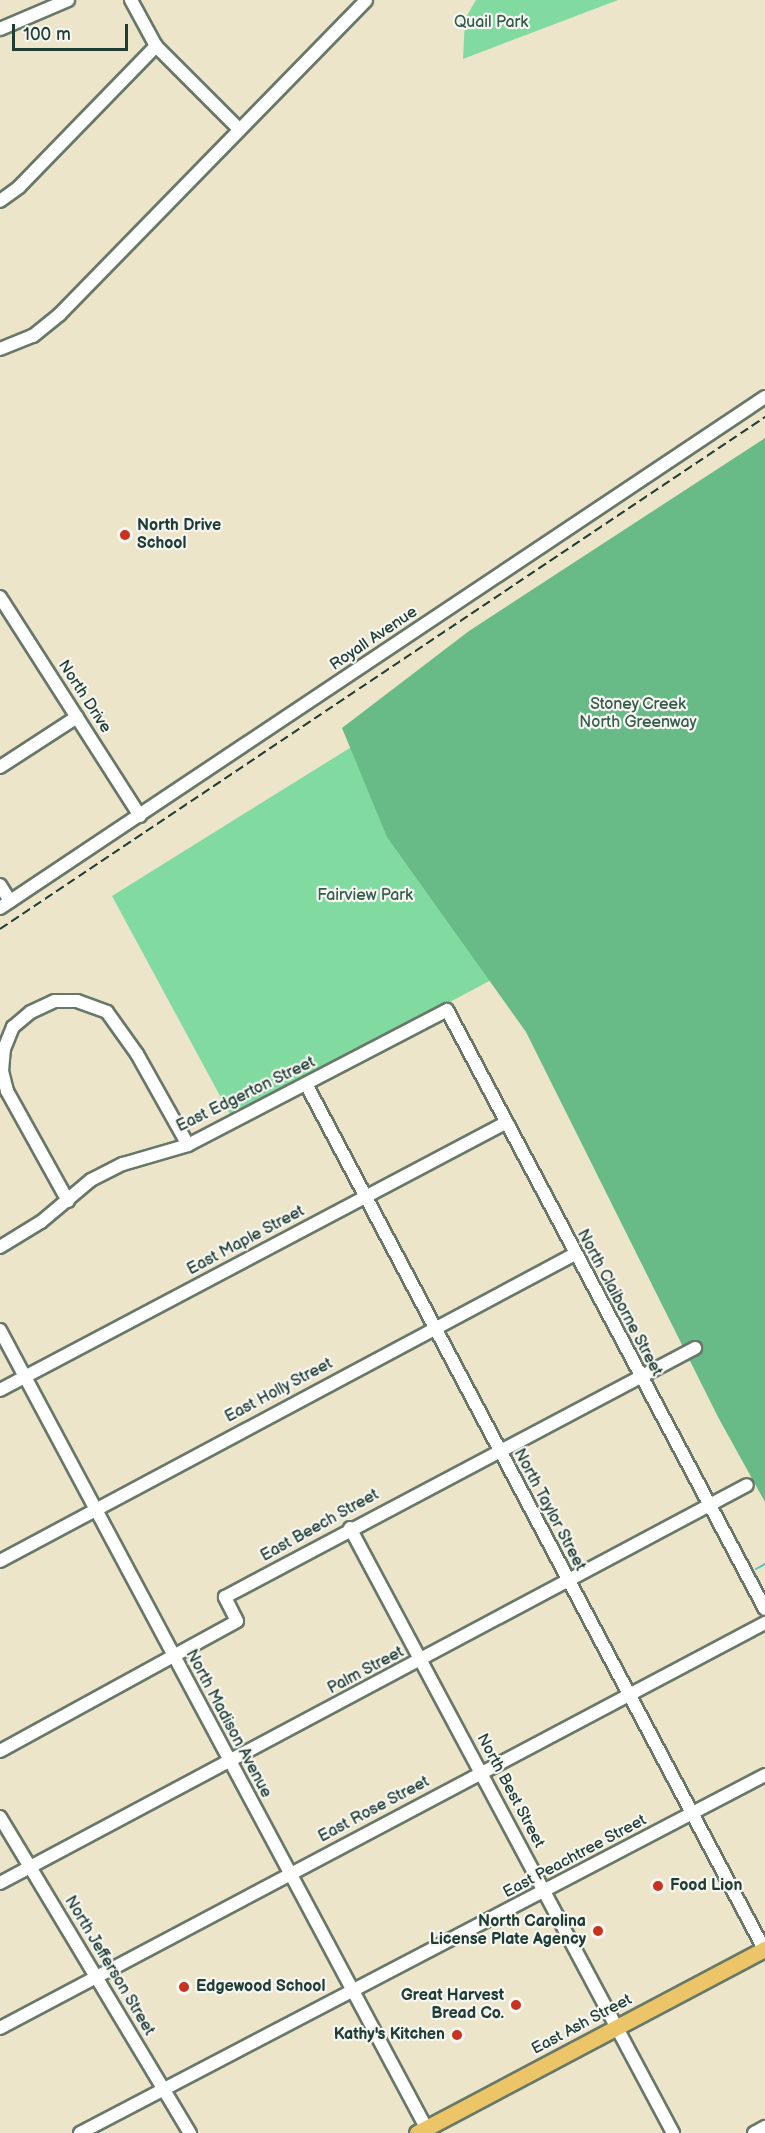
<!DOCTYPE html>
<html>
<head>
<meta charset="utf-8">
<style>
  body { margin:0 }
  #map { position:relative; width:765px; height:2133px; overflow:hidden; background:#ede5ca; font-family:"Balsamiq Sans",sans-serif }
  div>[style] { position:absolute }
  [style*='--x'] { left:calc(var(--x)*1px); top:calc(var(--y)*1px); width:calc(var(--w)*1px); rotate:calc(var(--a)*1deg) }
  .green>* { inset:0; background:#81da9f }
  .forest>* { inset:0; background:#68ba86 }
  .stream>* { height:2px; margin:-1px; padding:0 1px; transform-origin:1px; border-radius:1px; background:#55c0d0 }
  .roads { filter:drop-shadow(2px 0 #677868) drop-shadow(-2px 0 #677868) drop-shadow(0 2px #677868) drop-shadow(0 -2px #677868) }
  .minor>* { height:12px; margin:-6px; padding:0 6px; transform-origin:6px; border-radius:6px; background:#fff }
  .major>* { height:15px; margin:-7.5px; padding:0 7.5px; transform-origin:7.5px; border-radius:7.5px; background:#edc569 }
  .rail>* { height:2px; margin-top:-1px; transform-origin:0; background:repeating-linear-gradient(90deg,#1f3d34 0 9px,transparent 0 13.5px) }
  .dots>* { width:16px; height:16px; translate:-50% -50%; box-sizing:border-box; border:3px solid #f6f6f2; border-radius:50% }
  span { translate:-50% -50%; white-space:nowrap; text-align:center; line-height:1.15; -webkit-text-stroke:4.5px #f6f6f2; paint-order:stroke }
  .park-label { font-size:16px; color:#335c49 }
  .poi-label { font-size:16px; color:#1f3d34; font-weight:700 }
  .left { translate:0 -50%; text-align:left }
  .right { translate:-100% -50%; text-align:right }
  .street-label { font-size:16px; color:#1f3d34 }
  .scale { position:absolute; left:12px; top:24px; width:116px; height:27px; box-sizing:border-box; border:3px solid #1f3d34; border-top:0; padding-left:8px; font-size:18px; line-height:21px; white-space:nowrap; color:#1f3d34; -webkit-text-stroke:4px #f6f6f2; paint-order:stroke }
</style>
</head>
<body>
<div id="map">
  <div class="green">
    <i style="clip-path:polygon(476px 0,618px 0,463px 59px,465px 19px)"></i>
    <i style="clip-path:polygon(422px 703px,555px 946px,232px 1118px,112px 896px)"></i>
  </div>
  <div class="forest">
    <i style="clip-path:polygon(765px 438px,765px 1502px,718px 1417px,526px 1032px,387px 837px,342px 728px,469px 631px)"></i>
  </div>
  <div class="stream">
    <i style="--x:756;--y:1569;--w:10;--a:-29"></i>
  </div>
  <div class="roads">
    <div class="minor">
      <i style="--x:131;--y:0;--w:52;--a:61.5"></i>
      <i style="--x:156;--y:46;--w:117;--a:45"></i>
      <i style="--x:0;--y:29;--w:74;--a:-23.1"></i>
      <i style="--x:0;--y:201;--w:24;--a:-36"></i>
      <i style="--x:19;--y:187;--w:197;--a:-45.8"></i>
      <i style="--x:0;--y:349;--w:35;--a:-22"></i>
      <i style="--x:33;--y:336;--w:35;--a:-39"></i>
      <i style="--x:60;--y:314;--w:438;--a:-45.7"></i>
      <i style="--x:0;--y:597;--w:260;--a:57.4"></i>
      <i style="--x:0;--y:767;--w:92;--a:-33"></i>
      <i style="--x:0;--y:885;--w:19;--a:58"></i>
      <i style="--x:0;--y:908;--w:920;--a:-33.74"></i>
      <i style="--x:306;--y:1084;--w:981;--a:62.1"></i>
      <i style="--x:68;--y:1201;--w:126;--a:-119"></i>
      <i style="--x:7;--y:1091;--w:21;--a:-104"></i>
      <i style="--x:2;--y:1071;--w:22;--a:-85"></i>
      <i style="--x:4;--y:1049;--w:24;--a:-68"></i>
      <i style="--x:13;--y:1027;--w:23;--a:-40"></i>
      <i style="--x:31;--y:1012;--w:26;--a:-25"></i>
      <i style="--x:55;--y:1001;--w:22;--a:0"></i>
      <i style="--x:77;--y:1001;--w:32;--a:20"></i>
      <i style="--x:107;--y:1012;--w:52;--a:54.5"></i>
      <i style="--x:137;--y:1054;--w:104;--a:60.7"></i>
      <i style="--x:0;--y:1247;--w:48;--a:-31.4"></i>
      <i style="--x:41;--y:1222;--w:65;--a:-40"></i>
      <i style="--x:91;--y:1180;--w:36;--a:-27"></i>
      <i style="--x:123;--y:1164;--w:68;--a:-16.3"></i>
      <i style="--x:188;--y:1145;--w:292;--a:-27.5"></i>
      <i style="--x:447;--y:1010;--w:678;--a:62.04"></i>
      <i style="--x:0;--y:1330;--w:910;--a:61.89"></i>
      <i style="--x:0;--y:1390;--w:573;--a:-27.86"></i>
      <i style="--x:350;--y:1528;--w:686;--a:61.9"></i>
      <i style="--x:0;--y:1561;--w:652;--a:-28.1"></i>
      <i style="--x:0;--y:1751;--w:270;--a:-28.7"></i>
      <i style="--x:237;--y:1621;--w:27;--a:-117"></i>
      <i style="--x:225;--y:1597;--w:532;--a:-27.91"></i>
      <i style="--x:0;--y:1817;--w:369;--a:59"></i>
      <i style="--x:0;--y:1883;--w:846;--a:-28.05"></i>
      <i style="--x:0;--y:2028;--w:866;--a:-27.9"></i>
      <i style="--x:80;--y:2133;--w:773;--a:-27.59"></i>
      <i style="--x:754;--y:2133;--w:13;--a:-29"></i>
    </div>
    <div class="major">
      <i style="--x:417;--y:2133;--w:394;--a:-27.9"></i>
    </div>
  </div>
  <div class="rail">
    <i style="--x:0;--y:929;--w:921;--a:-33.79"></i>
  </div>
  <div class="dots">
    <i style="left:125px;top:535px;background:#c8321e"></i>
    <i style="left:658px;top:1886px;background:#c8321e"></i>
    <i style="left:598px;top:1931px;background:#c8321e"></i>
    <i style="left:184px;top:1987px;background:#c8321e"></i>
    <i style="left:516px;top:2005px;background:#c8321e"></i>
    <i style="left:457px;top:2035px;background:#c8321e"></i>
  </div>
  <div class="park-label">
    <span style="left:491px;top:23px">Quail Park</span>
    <span style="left:638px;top:714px">Stoney Creek<br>North Greenway</span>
    <span style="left:365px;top:896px">Fairview Park</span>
  </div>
  <div class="poi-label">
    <span class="left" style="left:137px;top:535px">North Drive<br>School</span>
    <span class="left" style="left:670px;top:1886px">Food Lion</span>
    <span class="right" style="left:586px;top:1931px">North Carolina<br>License Plate Agency</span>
    <span class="left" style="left:196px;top:1987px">Edgewood School</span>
    <span class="right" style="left:504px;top:2005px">Great Harvest<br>Bread Co.</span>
    <span class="right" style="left:445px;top:2035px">Kathy's Kitchen</span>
  </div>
  <div class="street-label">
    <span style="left:374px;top:639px;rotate:-34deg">Royall Avenue</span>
    <span style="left:84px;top:697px;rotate:57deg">North Drive</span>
    <span style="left:246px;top:1095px;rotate:-26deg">East Edgerton Street</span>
    <span style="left:246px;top:1241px;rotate:-28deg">East Maple Street</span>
    <span style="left:619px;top:1303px;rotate:62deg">North Claiborne Street</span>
    <span style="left:279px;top:1391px;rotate:-28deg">East Holly Street</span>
    <span style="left:549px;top:1510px;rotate:62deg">North Taylor Street</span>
    <span style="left:320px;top:1526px;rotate:-29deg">East Beech Street</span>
    <span style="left:366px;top:1671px;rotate:-28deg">Palm Street</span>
    <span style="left:228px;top:1724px;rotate:62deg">North Madison Avenue</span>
    <span style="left:510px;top:1791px;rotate:62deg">North Best Street</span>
    <span style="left:374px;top:1810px;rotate:-28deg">East Rose Street</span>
    <span style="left:575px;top:1857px;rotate:-28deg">East Peachtree Street</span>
    <span style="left:109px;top:1966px;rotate:59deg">North Jefferson Street</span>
    <span style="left:582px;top:2025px;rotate:-28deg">East Ash Street</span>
  </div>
  <div class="scale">100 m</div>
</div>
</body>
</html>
